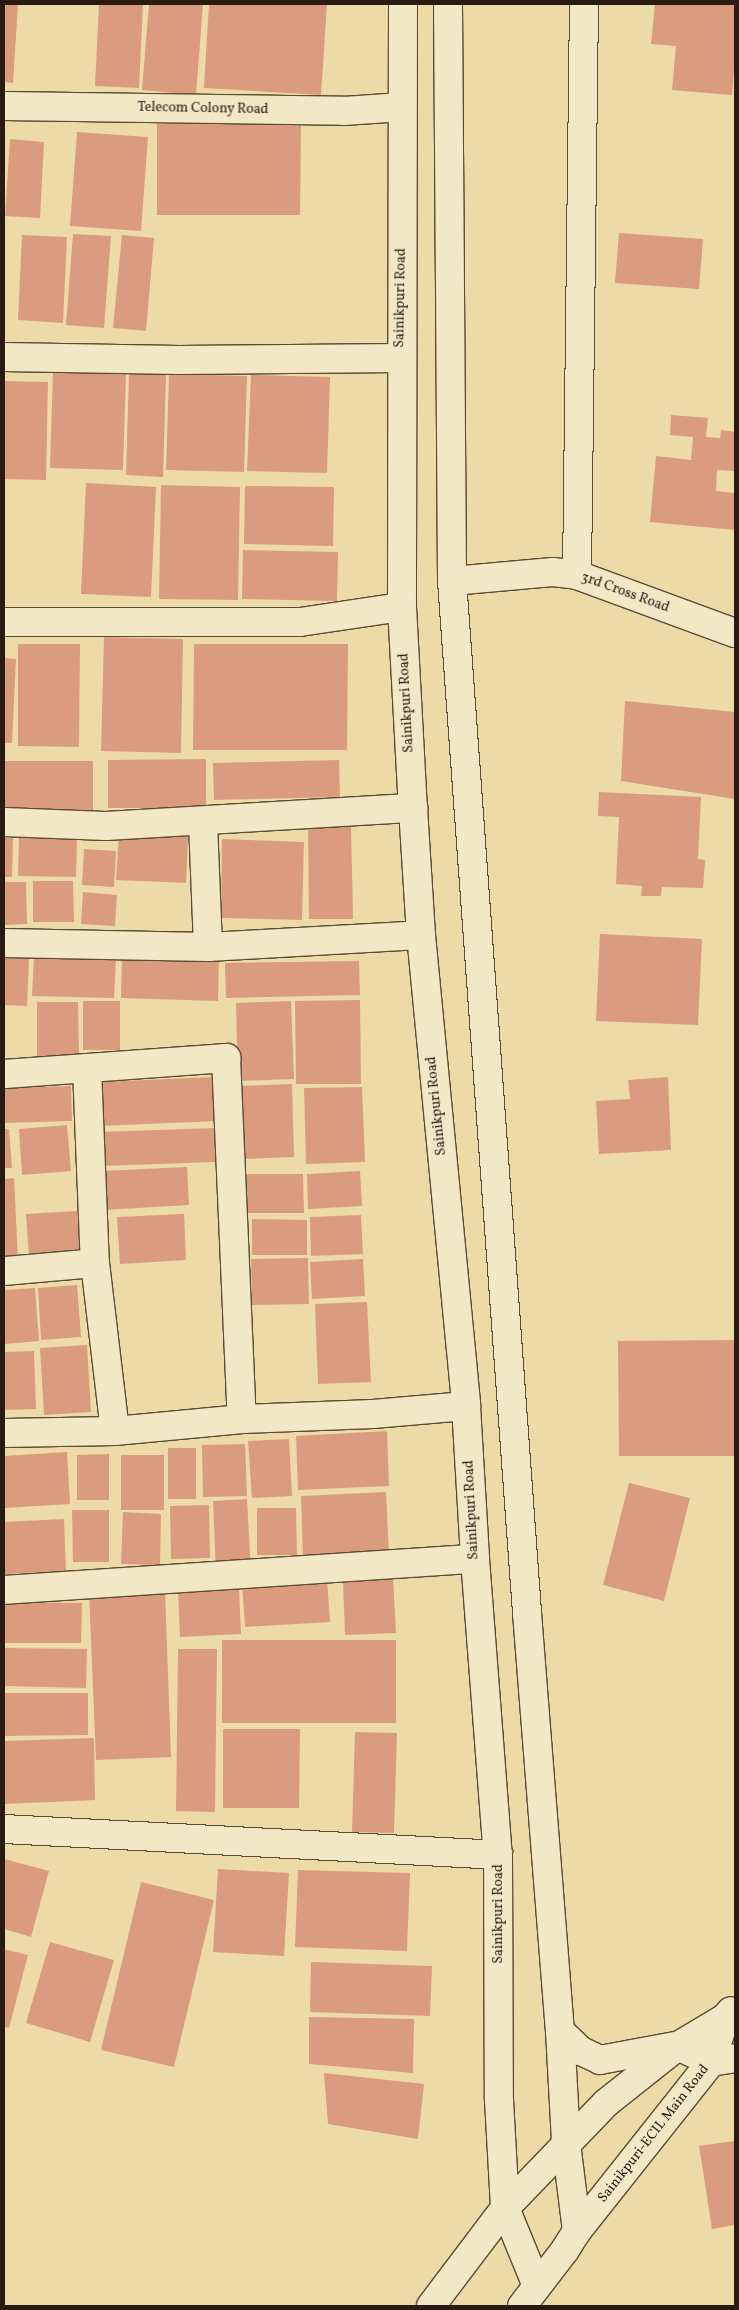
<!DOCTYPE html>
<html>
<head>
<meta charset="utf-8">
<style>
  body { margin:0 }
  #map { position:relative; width:739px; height:2310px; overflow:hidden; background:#eddba7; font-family:Vollkorn,serif }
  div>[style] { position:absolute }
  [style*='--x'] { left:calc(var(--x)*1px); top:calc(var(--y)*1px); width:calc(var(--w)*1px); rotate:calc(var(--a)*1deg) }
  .building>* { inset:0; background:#db9b7e }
  .roads { filter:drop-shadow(1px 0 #5a4b36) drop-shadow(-1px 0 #5a4b36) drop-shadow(0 1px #5a4b36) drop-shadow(0 -1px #5a4b36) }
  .street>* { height:28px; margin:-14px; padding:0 14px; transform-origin:14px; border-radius:14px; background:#f3e8c6 }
  .secondary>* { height:28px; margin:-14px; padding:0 14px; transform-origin:14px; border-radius:14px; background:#f3e8c6 }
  span { translate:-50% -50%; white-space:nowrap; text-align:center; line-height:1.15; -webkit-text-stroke:4px #f3e8c6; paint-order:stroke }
  .street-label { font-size:14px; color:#291b11 }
  .frame { position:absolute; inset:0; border:5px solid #291b11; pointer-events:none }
</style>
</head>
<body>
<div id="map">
  <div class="building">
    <i style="clip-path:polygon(4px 4px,18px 4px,13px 83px,4px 82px)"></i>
    <i style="clip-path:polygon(99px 4px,143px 4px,139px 88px,95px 86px)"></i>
    <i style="clip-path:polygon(149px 4px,203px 4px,196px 95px,142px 90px)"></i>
    <i style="clip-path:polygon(209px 4px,327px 4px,321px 95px,204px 88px)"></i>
    <i style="clip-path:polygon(655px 4px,735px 4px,735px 58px,732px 95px,672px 90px,676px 46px,651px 44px)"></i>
    <i style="clip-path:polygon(157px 124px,301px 124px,300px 215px,157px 215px)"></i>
    <i style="clip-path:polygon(77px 132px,148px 137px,141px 231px,70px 226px)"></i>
    <i style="clip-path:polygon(10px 139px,44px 142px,40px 218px,5px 216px)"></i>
    <i style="clip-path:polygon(619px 233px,703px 239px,699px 289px,615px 283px)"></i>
    <i style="clip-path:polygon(73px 234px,111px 236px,104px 328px,66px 325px)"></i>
    <i style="clip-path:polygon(22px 235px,67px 237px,63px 323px,18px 320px)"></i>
    <i style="clip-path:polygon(122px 235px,154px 238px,146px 331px,113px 328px)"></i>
    <i style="clip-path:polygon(53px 371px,126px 373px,123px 470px,50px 468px)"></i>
    <i style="clip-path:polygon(129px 373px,166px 375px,163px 477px,126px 475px)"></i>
    <i style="clip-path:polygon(169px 374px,247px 376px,244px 472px,166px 470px)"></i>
    <i style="clip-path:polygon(251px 375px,330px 377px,327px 473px,247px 471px)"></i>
    <i style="clip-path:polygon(4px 381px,48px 382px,46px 480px,4px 479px)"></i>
    <i style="clip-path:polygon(671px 415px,708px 418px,706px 437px,720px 438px,721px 430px,735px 432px,735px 471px,717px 470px,716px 491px,735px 493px,735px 530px,650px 522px,656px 456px,691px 460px,693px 437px,670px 435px)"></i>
    <i style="clip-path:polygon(86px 483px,156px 487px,151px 597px,81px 594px)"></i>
    <i style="clip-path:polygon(161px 485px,240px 487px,238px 600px,159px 599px)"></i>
    <i style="clip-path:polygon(245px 486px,334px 487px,333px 546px,244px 544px)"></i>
    <i style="clip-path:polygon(243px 550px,338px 552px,337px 601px,242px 599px)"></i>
    <i style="clip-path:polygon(104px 637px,183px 639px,181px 753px,101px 751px)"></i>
    <i style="clip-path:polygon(18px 644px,80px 644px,79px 747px,18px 746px)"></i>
    <i style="clip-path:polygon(194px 644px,348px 644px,347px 750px,193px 750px)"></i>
    <i style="clip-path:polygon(4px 658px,16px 659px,12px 743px,4px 743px)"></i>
    <i style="clip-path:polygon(625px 701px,735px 712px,735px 799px,621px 781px)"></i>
    <i style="clip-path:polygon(206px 759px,206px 808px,108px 808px,108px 760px)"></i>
    <i style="clip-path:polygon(339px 760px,340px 797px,214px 800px,213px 763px)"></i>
    <i style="clip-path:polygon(4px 761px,93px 761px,93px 814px,4px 815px)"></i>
    <i style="clip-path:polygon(599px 792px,701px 797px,698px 859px,705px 860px,703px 888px,662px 887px,661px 896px,641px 896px,642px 886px,616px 884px,619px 817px,598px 816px)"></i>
    <i style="clip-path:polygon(351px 825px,353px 919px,309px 919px,308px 826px)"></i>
    <i style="clip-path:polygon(119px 834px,188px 837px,186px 883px,116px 880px)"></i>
    <i style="clip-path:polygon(19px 837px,77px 838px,76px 877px,18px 876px)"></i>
    <i style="clip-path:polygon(4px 838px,13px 838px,12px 877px,4px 877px)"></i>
    <i style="clip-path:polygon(222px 839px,304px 842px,302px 920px,221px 918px)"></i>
    <i style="clip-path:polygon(84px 849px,116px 851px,114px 887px,82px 885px)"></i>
    <i style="clip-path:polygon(33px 881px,73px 881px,74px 922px,33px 922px)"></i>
    <i style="clip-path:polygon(4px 882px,26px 882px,27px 924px,4px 925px)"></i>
    <i style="clip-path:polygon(83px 892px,117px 895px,115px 926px,81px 924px)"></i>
    <i style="clip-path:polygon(600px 934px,702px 939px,698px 1025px,596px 1021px)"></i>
    <i style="clip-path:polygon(4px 957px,29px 958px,27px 1006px,4px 1005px)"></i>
    <i style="clip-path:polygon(34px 957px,116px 959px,114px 998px,32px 996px)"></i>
    <i style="clip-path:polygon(122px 957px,219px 959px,218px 1001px,121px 998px)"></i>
    <i style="clip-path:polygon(359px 961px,360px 995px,226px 998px,225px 963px)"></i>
    <i style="clip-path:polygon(360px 1000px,361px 1084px,296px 1084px,295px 1001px)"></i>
    <i style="clip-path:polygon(83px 1001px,120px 1001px,120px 1050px,83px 1050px)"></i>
    <i style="clip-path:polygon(291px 1001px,294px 1079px,238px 1081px,236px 1003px)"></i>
    <i style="clip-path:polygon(37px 1002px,78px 1002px,79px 1055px,37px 1056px)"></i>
    <i style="clip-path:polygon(215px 1077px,217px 1121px,99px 1126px,98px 1082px)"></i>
    <i style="clip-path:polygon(668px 1077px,671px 1150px,599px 1154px,596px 1101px,630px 1099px,628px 1080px)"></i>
    <i style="clip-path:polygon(292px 1084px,294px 1157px,241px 1159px,239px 1086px)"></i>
    <i style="clip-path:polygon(71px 1086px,72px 1121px,4px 1123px,4px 1088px)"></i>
    <i style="clip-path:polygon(362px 1087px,365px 1162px,306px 1164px,304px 1088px)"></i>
    <i style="clip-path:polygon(67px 1125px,71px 1171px,22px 1175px,19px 1129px)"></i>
    <i style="clip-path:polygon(215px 1128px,216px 1162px,101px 1166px,100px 1132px)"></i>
    <i style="clip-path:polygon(4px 1129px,9px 1129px,12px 1168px,4px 1168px)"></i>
    <i style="clip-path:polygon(187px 1167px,189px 1205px,104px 1210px,101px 1171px)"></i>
    <i style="clip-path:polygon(360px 1171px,362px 1206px,308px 1209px,307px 1174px)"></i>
    <i style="clip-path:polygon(246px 1174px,303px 1174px,304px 1213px,246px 1213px)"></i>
    <i style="clip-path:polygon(14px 1178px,18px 1260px,4px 1260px,4px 1179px)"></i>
    <i style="clip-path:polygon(77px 1211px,80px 1252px,29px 1255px,26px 1214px)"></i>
    <i style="clip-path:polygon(184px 1214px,186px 1260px,120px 1264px,117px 1217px)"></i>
    <i style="clip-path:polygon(361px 1215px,363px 1254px,311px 1256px,310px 1217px)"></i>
    <i style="clip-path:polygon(252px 1219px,307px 1220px,307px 1255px,252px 1255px)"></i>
    <i style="clip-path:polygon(308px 1258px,309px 1304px,252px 1305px,251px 1259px)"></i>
    <i style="clip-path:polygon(363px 1259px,365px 1296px,312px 1299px,310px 1262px)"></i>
    <i style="clip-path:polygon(77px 1285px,81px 1337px,41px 1340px,38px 1288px)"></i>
    <i style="clip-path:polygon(35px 1288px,39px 1341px,4px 1344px,4px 1290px)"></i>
    <i style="clip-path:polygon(367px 1302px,371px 1382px,318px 1384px,315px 1304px)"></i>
    <i style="clip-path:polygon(735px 1340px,735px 1456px,619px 1456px,618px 1341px)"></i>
    <i style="clip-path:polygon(87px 1345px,91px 1412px,44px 1415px,40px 1348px)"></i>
    <i style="clip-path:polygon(34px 1351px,36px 1409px,4px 1410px,4px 1352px)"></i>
    <i style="clip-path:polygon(387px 1431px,389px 1486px,298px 1490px,296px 1436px)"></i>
    <i style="clip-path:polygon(289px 1439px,292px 1496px,252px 1498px,248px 1441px)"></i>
    <i style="clip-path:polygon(245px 1444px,247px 1496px,203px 1497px,202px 1445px)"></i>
    <i style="clip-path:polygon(168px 1448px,196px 1448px,196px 1499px,168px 1499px)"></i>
    <i style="clip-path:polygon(67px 1452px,70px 1504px,4px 1508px,4px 1456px)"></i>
    <i style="clip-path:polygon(109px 1454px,109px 1500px,77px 1500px,77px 1455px)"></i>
    <i style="clip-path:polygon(121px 1455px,164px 1455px,164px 1510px,121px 1510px)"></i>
    <i style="clip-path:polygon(629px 1483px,690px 1498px,664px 1601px,603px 1585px)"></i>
    <i style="clip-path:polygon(386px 1492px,389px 1555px,303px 1559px,301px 1496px)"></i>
    <i style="clip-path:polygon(247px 1499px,251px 1571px,216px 1573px,213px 1501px)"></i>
    <i style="clip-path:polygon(209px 1505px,210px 1558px,171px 1559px,170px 1506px)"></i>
    <i style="clip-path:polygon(257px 1508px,296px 1508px,297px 1555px,257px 1555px)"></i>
    <i style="clip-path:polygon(72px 1510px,109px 1510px,109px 1562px,73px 1562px)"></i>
    <i style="clip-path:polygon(123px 1512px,161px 1514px,160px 1565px,121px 1564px)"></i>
    <i style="clip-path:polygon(64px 1519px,66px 1571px,4px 1574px,4px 1522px)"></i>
    <i style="clip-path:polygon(393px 1578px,396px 1633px,345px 1635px,343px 1581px)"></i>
    <i style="clip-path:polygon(327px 1579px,330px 1622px,245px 1627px,242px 1584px)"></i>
    <i style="clip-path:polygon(239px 1587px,241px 1634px,180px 1637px,178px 1590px)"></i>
    <i style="clip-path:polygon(165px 1590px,171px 1757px,96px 1760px,89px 1592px)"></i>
    <i style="clip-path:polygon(4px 1602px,82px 1603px,81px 1643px,4px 1643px)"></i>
    <i style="clip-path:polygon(222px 1640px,396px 1640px,396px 1723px,222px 1723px)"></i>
    <i style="clip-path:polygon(4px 1648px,87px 1649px,86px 1688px,4px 1686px)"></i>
    <i style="clip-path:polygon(178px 1649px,217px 1649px,215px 1812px,176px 1811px)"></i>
    <i style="clip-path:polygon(4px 1693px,88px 1693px,88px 1735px,4px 1736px)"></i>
    <i style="clip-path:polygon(223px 1729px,300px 1729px,299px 1808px,223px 1808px)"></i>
    <i style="clip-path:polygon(355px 1732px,397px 1733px,394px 1833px,352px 1832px)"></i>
    <i style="clip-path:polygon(94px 1738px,95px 1800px,4px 1804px,4px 1741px)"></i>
    <i style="clip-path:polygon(4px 1859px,49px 1871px,31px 1937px,4px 1929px)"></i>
    <i style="clip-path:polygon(218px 1869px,289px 1873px,284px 1956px,213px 1952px)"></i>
    <i style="clip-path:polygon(298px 1870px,410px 1873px,407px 1951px,295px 1947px)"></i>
    <i style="clip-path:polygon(141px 1882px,214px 1900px,174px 2067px,101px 2050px)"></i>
    <i style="clip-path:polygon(50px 1942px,114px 1960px,90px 2042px,26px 2023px)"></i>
    <i style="clip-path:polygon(4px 1949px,28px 1955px,9px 2028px,4px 2027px)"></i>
    <i style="clip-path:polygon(311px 1962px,432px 1966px,430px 2016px,310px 2012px)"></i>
    <i style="clip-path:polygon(309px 2017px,414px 2019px,413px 2073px,309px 2064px)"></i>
    <i style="clip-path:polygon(324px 2073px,424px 2084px,418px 2139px,328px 2124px)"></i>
    <i style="clip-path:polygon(735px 2141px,735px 2225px,712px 2229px,699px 2146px)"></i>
  </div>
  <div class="roads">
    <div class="street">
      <i style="--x:4;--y:106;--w:340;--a:0.8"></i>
      <i style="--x:344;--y:111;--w:58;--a:-3.9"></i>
      <i style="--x:4;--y:357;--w:175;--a:1"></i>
      <i style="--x:179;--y:360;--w:221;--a:-0.5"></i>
      <i style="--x:577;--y:575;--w:571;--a:-89.3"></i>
      <i style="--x:452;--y:581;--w:101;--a:-5.1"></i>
      <i style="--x:553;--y:572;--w:24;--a:7"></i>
      <i style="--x:577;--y:575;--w:168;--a:20.2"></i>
      <i style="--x:4;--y:622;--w:296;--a:0"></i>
      <i style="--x:300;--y:622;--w:103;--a:-8.4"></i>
      <i style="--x:4;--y:822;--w:102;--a:2.2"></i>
      <i style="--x:106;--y:826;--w:308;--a:-3.4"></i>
      <i style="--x:203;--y:822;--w:125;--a:87.7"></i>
      <i style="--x:4;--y:943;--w:204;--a:1.1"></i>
      <i style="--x:208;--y:947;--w:213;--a:-3.2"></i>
      <i style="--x:87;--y:1068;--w:195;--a:87.7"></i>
      <i style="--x:95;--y:1263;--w:169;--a:83.2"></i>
      <i style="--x:4;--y:1074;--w:223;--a:-4.1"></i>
      <i style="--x:226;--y:1058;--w:361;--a:87.5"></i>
      <i style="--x:4;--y:1271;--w:91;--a:-5"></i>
      <i style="--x:4;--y:1433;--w:111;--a:-1"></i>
      <i style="--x:115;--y:1431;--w:128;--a:-5.4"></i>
      <i style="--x:242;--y:1419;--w:131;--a:-2.2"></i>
      <i style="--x:373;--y:1414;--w:93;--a:-4.9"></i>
      <i style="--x:4;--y:1590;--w:472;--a:-3.8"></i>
      <i style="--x:4;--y:1829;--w:495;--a:3"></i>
      <i style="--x:678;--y:2046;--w:37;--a:26"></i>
      <i style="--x:711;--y:2062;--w:24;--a:-9"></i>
    </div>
    <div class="secondary">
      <i style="--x:403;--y:4;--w:603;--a:90.1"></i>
      <i style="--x:402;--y:607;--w:201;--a:86.9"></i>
      <i style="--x:413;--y:808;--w:127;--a:86.4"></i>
      <i style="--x:421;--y:935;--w:473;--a:84.5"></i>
      <i style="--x:466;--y:1406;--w:153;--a:86.6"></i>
      <i style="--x:475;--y:1559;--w:297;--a:85.6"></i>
      <i style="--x:498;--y:1855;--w:245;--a:89.8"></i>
      <i style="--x:499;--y:2100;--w:108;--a:86.8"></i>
      <i style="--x:505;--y:2208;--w:84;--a:67.7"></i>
      <i style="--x:448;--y:4;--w:577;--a:89.6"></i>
      <i style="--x:452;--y:581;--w:1035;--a:85.84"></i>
      <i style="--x:527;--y:1613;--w:419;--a:85.5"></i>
      <i style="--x:560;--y:2031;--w:112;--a:86.9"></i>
      <i style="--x:566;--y:2143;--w:89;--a:82.9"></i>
      <i style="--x:560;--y:2031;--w:29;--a:44"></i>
      <i style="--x:581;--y:2051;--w:21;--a:25"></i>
      <i style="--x:600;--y:2060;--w:76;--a:-10.6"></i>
      <i style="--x:431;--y:2306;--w:123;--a:-52.9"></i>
      <i style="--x:505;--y:2208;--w:146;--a:-46.1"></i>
      <i style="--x:606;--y:2103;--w:92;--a:-38.4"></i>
      <i style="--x:678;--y:2046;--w:55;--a:-30.8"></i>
      <i style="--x:522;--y:2306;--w:71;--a:-52.5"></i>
      <i style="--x:565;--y:2250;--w:22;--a:-58"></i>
      <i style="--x:577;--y:2231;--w:216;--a:-51.6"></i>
      <i style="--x:711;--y:2062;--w:46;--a:-72.3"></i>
      <i style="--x:725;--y:2018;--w:9;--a:-49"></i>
    </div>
  </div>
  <div class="street-label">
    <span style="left:203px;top:109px;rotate:1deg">Telecom Colony Road</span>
    <span style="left:401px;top:298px;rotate:-89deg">Sainikpuri Road</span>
    <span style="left:625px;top:593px;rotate:20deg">3rd Cross Road</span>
    <span style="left:407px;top:703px;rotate:-93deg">Sainikpuri Road</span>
    <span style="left:437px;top:1106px;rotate:-96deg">Sainikpuri Road</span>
    <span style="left:472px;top:1510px;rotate:-93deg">Sainikpuri Road</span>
    <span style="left:499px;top:1914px;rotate:-90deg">Sainikpuri Road</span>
    <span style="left:654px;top:2134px;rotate:-52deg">Sainikpuri-ECIL Main Road</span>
  </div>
  <div class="frame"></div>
</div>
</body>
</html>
